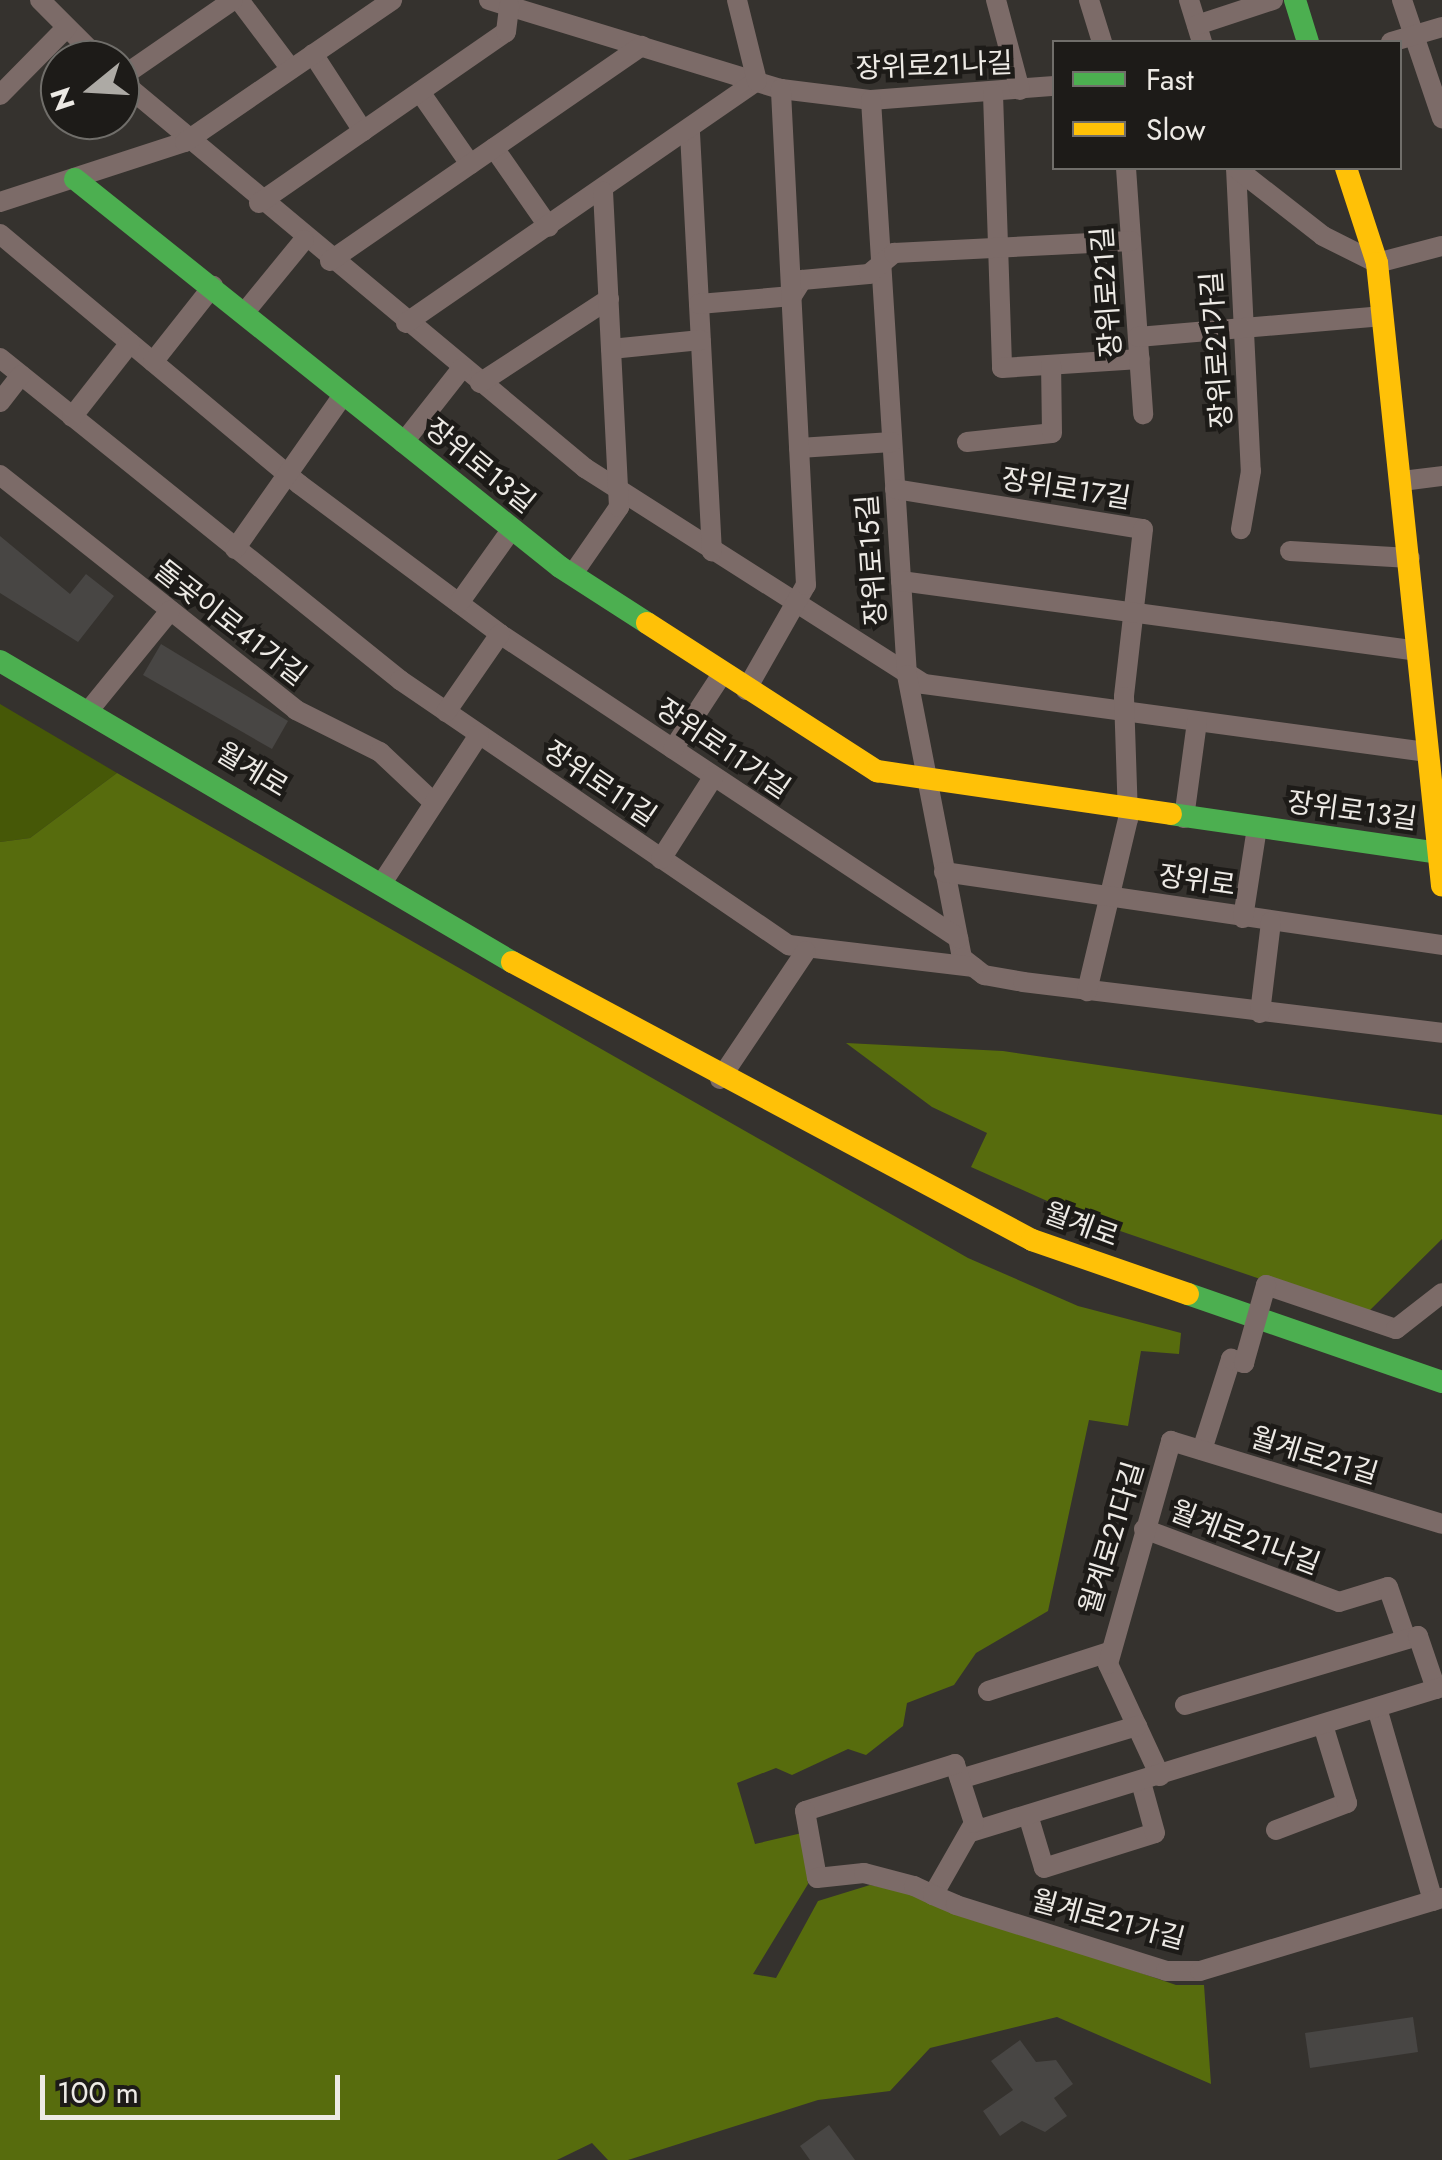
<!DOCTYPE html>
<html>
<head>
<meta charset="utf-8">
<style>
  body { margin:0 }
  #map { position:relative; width:1442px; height:2160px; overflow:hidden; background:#35322e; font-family:Jost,"Noto Sans KR",sans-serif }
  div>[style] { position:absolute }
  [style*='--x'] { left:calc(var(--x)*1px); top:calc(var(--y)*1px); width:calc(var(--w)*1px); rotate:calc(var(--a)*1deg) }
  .green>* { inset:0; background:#465807 }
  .forest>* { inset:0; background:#576c0d }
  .building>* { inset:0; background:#484644 }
  .street>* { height:20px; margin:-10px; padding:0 10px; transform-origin:10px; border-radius:10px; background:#7c6b68 }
  .fast>* { height:22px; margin:-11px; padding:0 11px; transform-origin:11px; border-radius:11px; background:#4caf50 }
  .slow>* { height:22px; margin:-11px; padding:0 11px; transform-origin:11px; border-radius:11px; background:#ffc107 }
  .street-bridge>* { height:20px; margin:-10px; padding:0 10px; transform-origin:10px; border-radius:10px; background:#7c6b68 }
  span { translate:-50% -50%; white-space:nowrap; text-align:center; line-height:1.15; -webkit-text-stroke:9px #1d1b18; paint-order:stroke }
  .street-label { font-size:28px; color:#edeae5 }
  .legend { position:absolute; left:1052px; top:40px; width:350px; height:130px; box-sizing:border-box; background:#1d1b18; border:2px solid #706e6a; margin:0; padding:12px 18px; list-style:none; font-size:30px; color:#edeae5 }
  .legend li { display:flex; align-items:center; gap:20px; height:50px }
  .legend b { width:50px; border:2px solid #706e6a }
  .north { position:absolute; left:40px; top:40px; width:100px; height:100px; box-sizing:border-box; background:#1d1b18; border:2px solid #706e6a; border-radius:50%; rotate:252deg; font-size:28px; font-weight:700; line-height:40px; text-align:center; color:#edeae5 }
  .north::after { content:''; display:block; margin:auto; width:35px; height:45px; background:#adaaa5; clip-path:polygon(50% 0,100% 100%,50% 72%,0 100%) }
  .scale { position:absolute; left:40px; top:2075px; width:300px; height:45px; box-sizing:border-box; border:5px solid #edeae5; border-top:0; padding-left:12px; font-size:30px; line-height:35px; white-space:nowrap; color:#edeae5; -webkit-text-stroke:8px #1d1b18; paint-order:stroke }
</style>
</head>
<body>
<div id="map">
  <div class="green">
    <i style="clip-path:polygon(0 704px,117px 773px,30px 838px,0 842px)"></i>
  </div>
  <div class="forest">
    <i style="clip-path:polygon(117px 773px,968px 1258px,1078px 1306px,1181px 1333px,1179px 1354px,1141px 1351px,1128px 1426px,1089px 1420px,1048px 1611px,976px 1653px,954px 1685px,907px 1703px,903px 1726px,866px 1755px,848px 1749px,792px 1775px,776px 1768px,737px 1783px,755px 1844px,802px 1833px,808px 1884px,753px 1974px,776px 1978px,818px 1901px,870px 1885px,897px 1890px,1176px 1985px,1204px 1985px,1211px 2084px,1057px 2017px,930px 2048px,890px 2091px,818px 2100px,628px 2160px,608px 2160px,592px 2143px,557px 2160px,0 2160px,0 842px,30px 838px)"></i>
    <i style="clip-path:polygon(846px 1043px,1003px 1051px,1442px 1115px,1442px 1239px,1365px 1315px,1094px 1222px,971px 1167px,987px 1133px,932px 1107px)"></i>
  </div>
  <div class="building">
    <i style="clip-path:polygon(0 536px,70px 594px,86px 574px,114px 596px,78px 642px,0 593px)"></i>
    <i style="clip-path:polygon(161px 644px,288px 721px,272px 749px,143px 675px)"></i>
    <i style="clip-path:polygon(1413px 2017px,1418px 2052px,1310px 2068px,1305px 2033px)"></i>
    <i style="clip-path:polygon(1020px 2040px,1036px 2062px,1056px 2060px,1073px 2084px,1054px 2098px,1067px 2116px,1045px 2132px,1022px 2121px,1000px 2136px,983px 2111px,1013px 2090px,991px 2061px)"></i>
    <i style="clip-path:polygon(829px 2125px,855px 2160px,810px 2160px,800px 2146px)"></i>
  </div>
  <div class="street">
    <i style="--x:40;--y:0;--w:85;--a:45"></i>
    <i style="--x:239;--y:0;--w:86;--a:53"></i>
    <i style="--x:489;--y:0;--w:305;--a:17"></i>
    <i style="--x:781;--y:89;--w:91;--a:7"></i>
    <i style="--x:871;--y:100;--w:184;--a:-4.4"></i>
    <i style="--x:996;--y:0;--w:93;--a:75.1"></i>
    <i style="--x:1089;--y:0;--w:44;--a:72.8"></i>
    <i style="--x:1189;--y:0;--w:44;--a:72.8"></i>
    <i style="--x:1402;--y:0;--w:125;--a:71.3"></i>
    <i style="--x:1197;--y:25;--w:80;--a:-18.2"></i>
    <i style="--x:1391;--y:42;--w:53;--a:-16.4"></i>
    <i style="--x:313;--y:54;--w:92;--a:57"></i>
    <i style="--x:120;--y:78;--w:137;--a:-34.6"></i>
    <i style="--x:120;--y:80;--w:606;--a:39.84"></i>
    <i style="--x:585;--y:468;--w:402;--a:32.5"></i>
    <i style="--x:924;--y:684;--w:508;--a:7.7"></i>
    <i style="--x:420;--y:92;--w:88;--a:55.2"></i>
    <i style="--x:993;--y:94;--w:274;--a:88.1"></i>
    <i style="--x:1002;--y:368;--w:138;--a:-3.7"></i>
    <i style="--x:0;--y:95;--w:95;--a:-45.4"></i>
    <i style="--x:871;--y:100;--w:576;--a:86.42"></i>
    <i style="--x:907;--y:675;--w:288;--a:79"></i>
    <i style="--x:962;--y:958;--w:28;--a:38"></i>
    <i style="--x:984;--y:975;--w:40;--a:10"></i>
    <i style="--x:1023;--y:982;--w:422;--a:6.9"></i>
    <i style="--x:690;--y:133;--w:419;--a:87"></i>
    <i style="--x:494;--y:148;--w:96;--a:55.2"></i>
    <i style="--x:1126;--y:168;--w:247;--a:86"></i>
    <i style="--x:1236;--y:168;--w:303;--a:87.2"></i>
    <i style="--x:1251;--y:471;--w:59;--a:99.8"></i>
    <i style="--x:1236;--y:168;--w:110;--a:38"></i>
    <i style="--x:1323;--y:236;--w:60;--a:26.6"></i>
    <i style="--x:1377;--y:263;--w:67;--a:-14.7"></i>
    <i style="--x:0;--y:202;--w:194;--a:-18"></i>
    <i style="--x:185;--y:142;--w:251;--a:-34.4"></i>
    <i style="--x:259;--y:203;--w:300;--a:-34.7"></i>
    <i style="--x:506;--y:32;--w:26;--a:-83"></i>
    <i style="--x:0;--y:234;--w:390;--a:39.9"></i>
    <i style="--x:299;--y:484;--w:251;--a:36.7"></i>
    <i style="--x:500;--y:634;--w:550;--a:33.57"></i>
    <i style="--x:330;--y:261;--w:379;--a:-34.6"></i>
    <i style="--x:699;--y:304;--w:93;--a:-4.9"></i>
    <i style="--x:792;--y:296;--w:19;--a:-58"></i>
    <i style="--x:802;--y:280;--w:67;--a:-5.1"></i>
    <i style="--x:869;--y:274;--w:33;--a:-40"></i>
    <i style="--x:894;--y:253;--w:237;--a:-2.9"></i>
    <i style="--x:245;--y:312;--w:93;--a:-50.7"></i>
    <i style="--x:406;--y:323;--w:426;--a:-34.6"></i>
    <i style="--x:757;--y:81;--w:83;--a:-103.9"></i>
    <i style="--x:1138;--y:337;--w:246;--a:-4.9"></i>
    <i style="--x:611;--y:349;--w:90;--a:-5.7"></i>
    <i style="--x:0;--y:358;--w:514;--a:38.83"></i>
    <i style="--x:400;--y:680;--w:471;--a:34.3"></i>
    <i style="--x:789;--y:945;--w:186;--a:6.8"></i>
    <i style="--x:153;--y:362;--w:97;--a:-51.7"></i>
    <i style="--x:480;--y:383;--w:154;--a:-33.1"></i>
    <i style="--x:0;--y:402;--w:34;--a:-52"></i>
    <i style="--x:72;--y:417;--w:94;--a:-51.9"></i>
    <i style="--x:967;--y:442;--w:85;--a:-6"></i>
    <i style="--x:1052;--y:433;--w:68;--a:-90.8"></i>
    <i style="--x:403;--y:443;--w:95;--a:-51.8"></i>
    <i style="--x:799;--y:448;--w:93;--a:-3.7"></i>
    <i style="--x:0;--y:475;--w:378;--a:38.4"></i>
    <i style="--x:296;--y:710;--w:94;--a:26.6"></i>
    <i style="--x:380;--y:752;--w:73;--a:43.3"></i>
    <i style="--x:1402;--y:481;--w:40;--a:-7.1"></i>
    <i style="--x:895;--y:489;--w:251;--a:9.2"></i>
    <i style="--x:1143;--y:529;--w:169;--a:96.5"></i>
    <i style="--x:1124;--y:697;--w:122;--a:88.1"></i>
    <i style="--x:1128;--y:819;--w:177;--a:103.4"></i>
    <i style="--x:235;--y:549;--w:189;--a:-54.9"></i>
    <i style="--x:1290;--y:551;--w:120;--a:3.3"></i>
    <i style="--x:572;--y:575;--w:83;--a:-55.3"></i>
    <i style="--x:619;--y:507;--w:316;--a:-92.9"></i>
    <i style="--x:901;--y:581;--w:522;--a:7.71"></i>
    <i style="--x:459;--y:603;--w:90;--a:-54.5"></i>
    <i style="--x:746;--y:690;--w:121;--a:-60.3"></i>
    <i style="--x:806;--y:585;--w:497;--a:-92.9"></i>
    <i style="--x:90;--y:709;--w:127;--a:-50.8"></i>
    <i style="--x:446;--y:712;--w:95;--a:-55.3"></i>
    <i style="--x:673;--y:749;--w:90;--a:-56.8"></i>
    <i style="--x:1184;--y:818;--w:97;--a:-82.3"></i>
    <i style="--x:661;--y:859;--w:98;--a:-57.4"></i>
    <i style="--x:944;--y:872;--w:503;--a:8.34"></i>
    <i style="--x:382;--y:883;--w:177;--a:-56.8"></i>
    <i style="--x:1243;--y:918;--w:91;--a:-81.2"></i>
    <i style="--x:1260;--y:1013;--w:92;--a:-83.1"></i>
    <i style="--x:720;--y:1079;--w:154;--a:-56.1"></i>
    <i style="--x:1266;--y:1285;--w:137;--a:18.7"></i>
    <i style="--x:1396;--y:1329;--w:58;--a:-38"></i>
    <i style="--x:1202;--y:1450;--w:96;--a:-72.3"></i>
    <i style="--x:1231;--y:1359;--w:14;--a:17"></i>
    <i style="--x:1144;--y:1529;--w:208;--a:20.5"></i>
    <i style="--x:1339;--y:1602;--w:51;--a:-17"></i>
    <i style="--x:1388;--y:1587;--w:55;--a:70.9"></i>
    <i style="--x:988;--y:1691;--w:127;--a:-17.9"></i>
    <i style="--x:1185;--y:1705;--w:243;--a:-16.5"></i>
    <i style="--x:1418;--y:1636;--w:56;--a:71.2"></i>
    <i style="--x:1377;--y:1708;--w:201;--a:73.8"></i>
    <i style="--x:1160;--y:1776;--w:123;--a:-114.9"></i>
    <i style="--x:1108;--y:1664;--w:232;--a:-74.2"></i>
    <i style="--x:1171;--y:1441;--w:283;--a:17"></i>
    <i style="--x:960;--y:1779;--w:185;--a:-16.7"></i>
    <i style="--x:1028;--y:1815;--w:55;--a:73.2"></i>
    <i style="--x:1044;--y:1868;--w:116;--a:-17.5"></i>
    <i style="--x:1155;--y:1833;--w:53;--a:-105.4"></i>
    <i style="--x:1276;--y:1830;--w:76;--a:-20.8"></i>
    <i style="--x:1347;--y:1803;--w:82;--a:-107.1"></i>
    <i style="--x:971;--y:1832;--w:493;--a:-17.1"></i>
    <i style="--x:933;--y:1895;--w:83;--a:-60.3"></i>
    <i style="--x:974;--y:1823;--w:62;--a:-107.9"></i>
    <i style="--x:955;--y:1764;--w:157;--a:162.6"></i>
    <i style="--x:805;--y:1811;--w:68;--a:79.8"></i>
    <i style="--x:817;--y:1878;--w:47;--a:-6.1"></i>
    <i style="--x:864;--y:1873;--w:52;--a:14.6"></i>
    <i style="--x:914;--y:1886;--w:21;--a:25"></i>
    <i style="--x:933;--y:1895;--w:25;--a:23"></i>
    <i style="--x:956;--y:1905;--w:220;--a:17.4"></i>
    <i style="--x:1166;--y:1971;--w:34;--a:0"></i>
    <i style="--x:1200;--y:1971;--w:253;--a:-16.8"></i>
  </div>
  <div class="fast">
    <i style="--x:1295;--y:0;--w:44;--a:72.8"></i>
    <i style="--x:75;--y:179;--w:621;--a:38.66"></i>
    <i style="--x:560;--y:567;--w:103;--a:32.8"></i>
    <i style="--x:0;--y:661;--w:594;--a:30.45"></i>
    <i style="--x:1171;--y:814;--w:270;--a:8.3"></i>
    <i style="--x:1188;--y:1294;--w:269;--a:19.1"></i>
  </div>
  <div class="slow">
    <i style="--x:1346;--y:168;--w:100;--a:71.9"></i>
    <i style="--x:1377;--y:263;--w:626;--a:84.04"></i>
    <i style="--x:647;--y:623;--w:274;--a:32.8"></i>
    <i style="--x:877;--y:771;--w:297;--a:8.3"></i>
    <i style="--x:512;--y:962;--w:590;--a:28.13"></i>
    <i style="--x:1032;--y:1240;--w:165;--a:19.1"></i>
  </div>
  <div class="street-bridge">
    <i style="--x:1244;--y:1363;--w:81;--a:-74.2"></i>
  </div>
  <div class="street-label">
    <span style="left:934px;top:66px;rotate:-2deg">장위로21나길</span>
    <span style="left:1107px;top:292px;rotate:-94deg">장위로21길</span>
    <span style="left:1217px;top:350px;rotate:-94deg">장위로21가길</span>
    <span style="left:480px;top:466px;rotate:39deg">장위로13길</span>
    <span style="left:1066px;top:489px;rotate:9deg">장위로17길</span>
    <span style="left:872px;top:560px;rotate:-94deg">장위로15길</span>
    <span style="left:230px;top:623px;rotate:38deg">돌곶이로41가길</span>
    <span style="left:723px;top:749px;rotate:34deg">장위로11가길</span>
    <span style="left:252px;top:770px;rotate:31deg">월계로</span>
    <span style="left:600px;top:784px;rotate:34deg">장위로11길</span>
    <span style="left:1352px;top:811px;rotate:8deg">장위로13길</span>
    <span style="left:1197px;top:881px;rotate:8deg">장위로</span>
    <span style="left:1081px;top:1225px;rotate:20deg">월계로</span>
    <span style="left:1314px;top:1456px;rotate:17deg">월계로21길</span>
    <span style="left:1112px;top:1538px;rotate:-73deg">월계로21다길</span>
    <span style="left:1245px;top:1538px;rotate:21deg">월계로21나길</span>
    <span style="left:1108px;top:1920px;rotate:15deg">월계로21가길</span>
  </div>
  <ul class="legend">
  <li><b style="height:12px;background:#4caf50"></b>Fast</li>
  <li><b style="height:12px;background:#ffc107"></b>Slow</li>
  </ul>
  <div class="north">N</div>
  <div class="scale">100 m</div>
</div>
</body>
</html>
